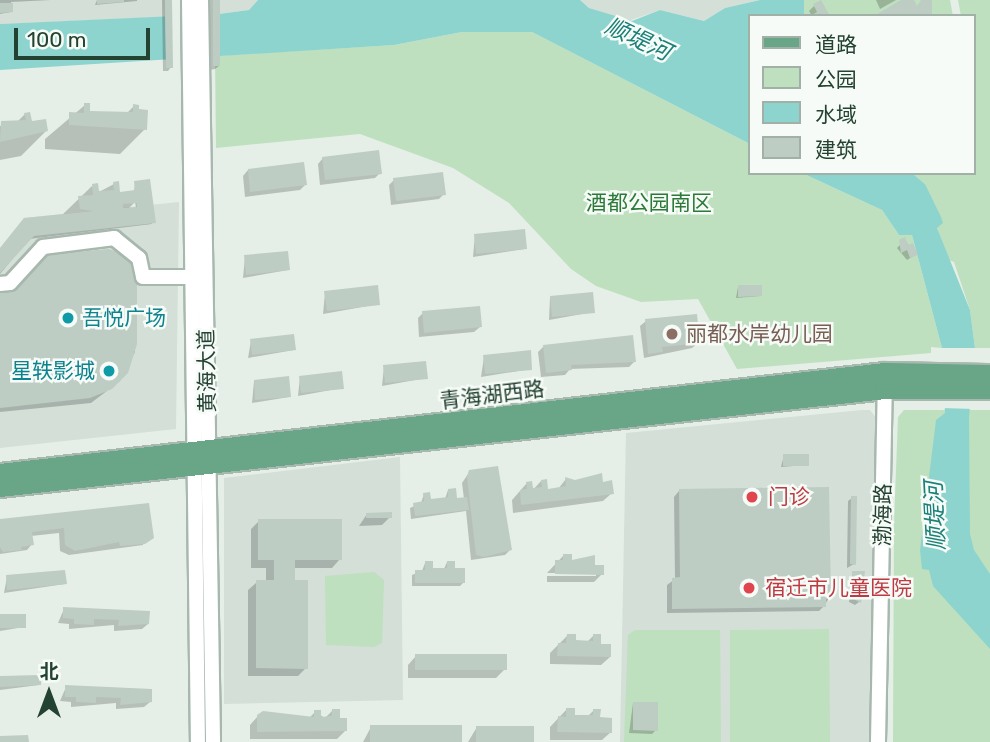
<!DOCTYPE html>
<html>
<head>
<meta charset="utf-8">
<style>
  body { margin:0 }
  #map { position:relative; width:990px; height:742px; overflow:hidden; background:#e5efe8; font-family:Rubik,"Noto Sans SC",sans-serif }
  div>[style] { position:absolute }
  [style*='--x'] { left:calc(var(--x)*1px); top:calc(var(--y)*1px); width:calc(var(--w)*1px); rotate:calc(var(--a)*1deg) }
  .built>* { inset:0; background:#d3dfd7 }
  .green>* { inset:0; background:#bee0bf }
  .water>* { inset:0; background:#8dd4ce }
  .pier>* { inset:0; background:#e5efe8 }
  .shadow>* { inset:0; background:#0003 }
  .building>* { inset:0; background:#bdcdc3 }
  .roads { filter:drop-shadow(2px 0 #a7b8ae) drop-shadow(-2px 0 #a7b8ae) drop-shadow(0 2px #a7b8ae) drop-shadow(0 -2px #a7b8ae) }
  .minor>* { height:14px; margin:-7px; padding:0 7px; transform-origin:7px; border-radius:7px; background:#fff }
  .major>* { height:18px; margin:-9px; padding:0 9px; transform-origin:9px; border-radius:9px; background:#69a587 }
  .dots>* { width:19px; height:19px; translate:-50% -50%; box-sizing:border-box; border:4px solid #f6fbf7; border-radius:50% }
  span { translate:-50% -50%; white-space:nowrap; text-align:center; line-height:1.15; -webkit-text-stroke:5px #f6fbf7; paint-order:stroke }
  .park-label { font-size:21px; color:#2c7a38 }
  .culture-label { font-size:21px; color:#0d838f }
  .left { translate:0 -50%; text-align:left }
  .right { translate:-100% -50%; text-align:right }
  .education-label { font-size:21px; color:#785e54 }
  .street-label { font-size:21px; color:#244232 }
  .health-label { font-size:21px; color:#be3a42 }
  .water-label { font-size:23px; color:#1b8078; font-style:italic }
  .legend { position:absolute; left:748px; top:14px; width:228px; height:161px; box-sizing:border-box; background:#f6fbf7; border:2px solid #a2b1a8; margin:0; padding:9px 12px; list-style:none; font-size:21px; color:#244232 }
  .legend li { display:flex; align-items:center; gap:14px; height:35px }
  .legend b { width:35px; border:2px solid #a2b1a8 }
  .north { position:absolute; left:14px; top:658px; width:70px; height:70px; -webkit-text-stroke:5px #f6fbf7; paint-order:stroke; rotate:0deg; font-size:19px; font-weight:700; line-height:28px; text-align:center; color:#244232 }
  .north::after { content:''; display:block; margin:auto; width:24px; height:32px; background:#244232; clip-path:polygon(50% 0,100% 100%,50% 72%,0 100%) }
  .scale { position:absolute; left:14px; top:28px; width:136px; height:32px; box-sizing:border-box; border:4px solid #244232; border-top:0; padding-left:9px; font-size:21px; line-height:24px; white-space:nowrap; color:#244232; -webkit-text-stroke:5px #f6fbf7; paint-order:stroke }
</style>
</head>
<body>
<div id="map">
  <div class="built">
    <i style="clip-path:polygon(0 0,165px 0,165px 17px,0 24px)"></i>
    <i style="clip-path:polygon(219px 0,258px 0,249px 10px,219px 14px)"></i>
    <i style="clip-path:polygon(580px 0,760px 0,725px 8px,704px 21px,660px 10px,628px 21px,589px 8px)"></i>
    <i style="clip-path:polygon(179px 202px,176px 429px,0 448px,0 248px,24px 218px)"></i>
    <i style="clip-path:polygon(862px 410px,870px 410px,877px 419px,872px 742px,620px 742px,626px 433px)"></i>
    <i style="clip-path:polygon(400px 457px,403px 700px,224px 704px,224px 478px)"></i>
  </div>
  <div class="green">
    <i style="clip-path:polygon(804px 0,950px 0,953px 16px,804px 16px)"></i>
    <i style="clip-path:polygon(958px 0,990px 0,990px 348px,975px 348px,970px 310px,954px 262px,946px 259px,925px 184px,912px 173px,974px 173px,974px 16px,961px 16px)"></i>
    <i style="clip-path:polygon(462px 32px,532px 32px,750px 144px,750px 173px,802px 173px,882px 210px,899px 235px,912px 235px,942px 348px,931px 347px,931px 353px,737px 369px,698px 299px,641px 302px,596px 286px,571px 269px,509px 203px,453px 168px,360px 134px,216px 148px,215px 56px,394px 45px)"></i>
    <i style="clip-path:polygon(904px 410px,990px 410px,990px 742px,893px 742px,894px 525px,898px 417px)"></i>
    <i style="clip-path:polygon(374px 572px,384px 580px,382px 643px,374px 647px,326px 645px,325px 576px)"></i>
    <i style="clip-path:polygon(829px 629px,830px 742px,730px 742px,730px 630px)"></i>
    <i style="clip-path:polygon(635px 630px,720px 630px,721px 742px,624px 742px,628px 635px)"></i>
  </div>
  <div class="water">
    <i style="clip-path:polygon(258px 0,580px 0,589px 8px,632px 21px,660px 10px,704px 21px,725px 8px,760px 0,804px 0,804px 16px,750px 16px,750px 144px,532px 32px,462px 32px,394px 45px,0 70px,0 24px,219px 14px,249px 10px)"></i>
    <i style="clip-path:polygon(802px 173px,912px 173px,925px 184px,941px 217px,943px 223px,937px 228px,970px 310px,975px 348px,969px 417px,970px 534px,974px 550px,990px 574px,990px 649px,933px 586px,929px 570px,922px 569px,920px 550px,936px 420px,945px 413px,942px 348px,912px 235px,899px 235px,882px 210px)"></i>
  </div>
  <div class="pier">
    <i style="clip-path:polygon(220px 10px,220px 59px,166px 60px,165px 13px)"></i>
    <i style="clip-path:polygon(938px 348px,979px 348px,974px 409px,941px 408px)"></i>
  </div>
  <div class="shadow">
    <i style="clip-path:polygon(0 0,51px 0,11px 2px,11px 12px,0 14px)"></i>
    <i style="clip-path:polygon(97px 0,137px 0,137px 1px,95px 5px)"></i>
    <i style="clip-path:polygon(162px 0,171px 0,171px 67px,168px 71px,163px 71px)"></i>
    <i style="clip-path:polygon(210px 0,218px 0,219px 66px,215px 69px,210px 70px)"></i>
    <i style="clip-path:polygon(876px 0,896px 0,880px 9px)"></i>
    <i style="clip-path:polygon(814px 6px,828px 16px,812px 16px,809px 11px)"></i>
    <i style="clip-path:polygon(85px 105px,88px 112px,126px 114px,134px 106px,145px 129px,120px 154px,45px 149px,45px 139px)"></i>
    <i style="clip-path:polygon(25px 114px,30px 123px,46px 131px,21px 156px,0 160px,0 126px,16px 123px)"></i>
    <i style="clip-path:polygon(323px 158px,380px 173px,375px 178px,320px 185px,318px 164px)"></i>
    <i style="clip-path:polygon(248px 170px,305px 185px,300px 190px,245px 197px,243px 176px)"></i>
    <i style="clip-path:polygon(394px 180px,444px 194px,439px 199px,391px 205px,389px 185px)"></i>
    <i style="clip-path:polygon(evenodd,135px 183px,152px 224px,29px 239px,0 274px,0 250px,61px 216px,92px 186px,97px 193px,114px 184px,119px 194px,134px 192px,135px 183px,135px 202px,136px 208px,128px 209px,135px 202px)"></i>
    <i style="clip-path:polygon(475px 235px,525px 249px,473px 257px)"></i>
    <i style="clip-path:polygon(905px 240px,915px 255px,907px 260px,897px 248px)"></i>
    <i style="clip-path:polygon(245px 257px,288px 270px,243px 278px)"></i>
    <i style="clip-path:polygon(135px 274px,135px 352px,120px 381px,91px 403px,0 412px,0 294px)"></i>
    <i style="clip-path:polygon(738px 287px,760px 296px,736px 298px)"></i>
    <i style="clip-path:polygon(325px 293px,379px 304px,323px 314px)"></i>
    <i style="clip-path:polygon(550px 298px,593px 312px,549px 320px)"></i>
    <i style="clip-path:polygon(423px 313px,480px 327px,474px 332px,419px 337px,418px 318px)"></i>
    <i style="clip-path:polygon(646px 321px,698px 343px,692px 348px,644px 358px,640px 326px)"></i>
    <i style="clip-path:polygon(251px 341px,294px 350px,248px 358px)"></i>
    <i style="clip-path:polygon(543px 347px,634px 362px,629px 367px,570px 369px,565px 375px,541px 377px,538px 352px)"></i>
    <i style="clip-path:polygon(484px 357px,531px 369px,481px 377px)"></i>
    <i style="clip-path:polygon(384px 367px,426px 378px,382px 386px)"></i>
    <i style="clip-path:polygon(300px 377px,342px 388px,298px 396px)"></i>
    <i style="clip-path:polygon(254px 381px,289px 397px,252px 403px)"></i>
    <i style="clip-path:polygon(784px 455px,807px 465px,781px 467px)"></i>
    <i style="clip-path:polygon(470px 471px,510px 550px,505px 555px,471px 560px,466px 511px,411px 519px,410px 508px,421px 503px,424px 494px,429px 500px,445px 499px,448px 490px,455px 500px,464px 499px,462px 483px)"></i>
    <i style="clip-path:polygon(566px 479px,601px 484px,612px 493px,603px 501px,513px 513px,512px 500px,527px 483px,532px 491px,541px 481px,546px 491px,558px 489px)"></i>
    <i style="clip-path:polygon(679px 491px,829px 598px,824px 606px,819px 611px,667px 613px,667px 585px,675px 579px,674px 497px)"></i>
    <i style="clip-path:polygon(852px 498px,854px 564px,847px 568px,848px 501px)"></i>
    <i style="clip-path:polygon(148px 505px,143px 545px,69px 555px,60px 551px,59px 533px,31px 536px,32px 544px,27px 550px,0 554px,0 521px)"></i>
    <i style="clip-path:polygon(367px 514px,390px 517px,382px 525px,359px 526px)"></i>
    <i style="clip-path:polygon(259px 521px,340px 559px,332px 568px,293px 568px,306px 668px,298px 676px,248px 676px,248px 590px,257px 582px,266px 582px,266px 568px,251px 568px,251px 529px)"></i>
    <i style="clip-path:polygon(563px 556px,570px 562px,594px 567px,602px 574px,594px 582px,547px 582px,547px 576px,596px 576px,596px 573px,547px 573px)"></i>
    <i style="clip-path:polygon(447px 562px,464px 582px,460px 586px,412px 586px,412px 575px,422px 571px,425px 563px,431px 569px,444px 569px)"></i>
    <i style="clip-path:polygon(853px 572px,859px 602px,855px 605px,849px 602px)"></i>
    <i style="clip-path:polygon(7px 577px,65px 584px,4px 593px)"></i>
    <i style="clip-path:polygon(64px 609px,148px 624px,142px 629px,114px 631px,114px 625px,69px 629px,69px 624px,58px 623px)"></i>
    <i style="clip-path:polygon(0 616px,24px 627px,0 631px)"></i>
    <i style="clip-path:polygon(594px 635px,610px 657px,601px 665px,550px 664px,550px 653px,567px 636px,574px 642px,587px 642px)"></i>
    <i style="clip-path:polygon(416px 656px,505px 669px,496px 678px,408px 678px,408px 665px)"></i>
    <i style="clip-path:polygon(0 678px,39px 685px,0 690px)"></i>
    <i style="clip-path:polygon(66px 687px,150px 702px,144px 707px,116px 709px,116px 703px,71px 707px,71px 702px,60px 701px)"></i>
    <i style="clip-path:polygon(633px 703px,656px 730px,652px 734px,629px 733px)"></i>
    <i style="clip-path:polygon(567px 709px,573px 717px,587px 717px,594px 710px,611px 732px,602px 740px,550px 740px,550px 727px)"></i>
    <i style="clip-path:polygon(332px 711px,346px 730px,337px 739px,250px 739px,250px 725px,258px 716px,309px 718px,315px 712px,325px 718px)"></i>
    <i style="clip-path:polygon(371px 727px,460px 742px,363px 742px)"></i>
    <i style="clip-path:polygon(477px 727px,532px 742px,468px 742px)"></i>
  </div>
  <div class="building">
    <i style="clip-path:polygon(97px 0,124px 0,124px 2px,97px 4px)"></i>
    <i style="clip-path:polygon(165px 0,172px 0,173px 68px,166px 68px)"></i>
    <i style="clip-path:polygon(213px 0,220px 0,220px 66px,213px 66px)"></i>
    <i style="clip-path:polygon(821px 0,830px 16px,810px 16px,817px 12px,813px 4px)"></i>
    <i style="clip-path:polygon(901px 0,914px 0,917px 6px,921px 0,932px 0,932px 16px,874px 16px)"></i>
    <i style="clip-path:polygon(0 3px,13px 3px,13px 12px,0 13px)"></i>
    <i style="clip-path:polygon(84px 103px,90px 103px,90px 111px,133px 112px,133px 104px,139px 105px,139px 109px,148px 110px,147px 130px,69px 125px,69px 112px,84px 113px)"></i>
    <i style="clip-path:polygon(30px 112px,32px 121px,46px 119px,48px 131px,0 142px,1px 121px,26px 120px,24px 113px)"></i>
    <i style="clip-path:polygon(379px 150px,382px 174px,325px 180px,322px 157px)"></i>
    <i style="clip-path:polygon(304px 162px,307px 185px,250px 192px,248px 169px)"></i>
    <i style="clip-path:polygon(443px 172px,446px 195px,396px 201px,393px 178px)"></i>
    <i style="clip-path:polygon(evenodd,150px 179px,156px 223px,34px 236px,0 273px,0 248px,24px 218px,93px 211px,80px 209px,78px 196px,93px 195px,92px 184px,98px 183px,99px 191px,114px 190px,113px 182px,119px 181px,120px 192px,135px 190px,134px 181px,150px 179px,137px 203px,137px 207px,123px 208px,123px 204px,137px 203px)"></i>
    <i style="clip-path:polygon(525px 229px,527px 249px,476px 254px,474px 234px)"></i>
    <i style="clip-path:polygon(905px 237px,908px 245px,913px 243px,918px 255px,910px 258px,907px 250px,901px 253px,899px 240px)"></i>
    <i style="clip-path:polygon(109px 249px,128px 256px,137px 274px,137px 344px,128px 373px,112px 389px,90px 398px,0 408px,0 293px,14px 291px,44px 255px)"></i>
    <i style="clip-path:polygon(288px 251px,290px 270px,246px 275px,244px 255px)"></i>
    <i style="clip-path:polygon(378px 285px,380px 305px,327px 311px,324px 291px)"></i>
    <i style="clip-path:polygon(738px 285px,762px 285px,762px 296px,738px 297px)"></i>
    <i style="clip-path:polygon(593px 292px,595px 313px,552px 317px,550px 296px)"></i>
    <i style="clip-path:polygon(480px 306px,482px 327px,424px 333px,422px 311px)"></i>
    <i style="clip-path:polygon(697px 314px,700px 343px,662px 347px,663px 352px,648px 354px,645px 319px)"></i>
    <i style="clip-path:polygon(294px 334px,296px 350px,252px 355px,250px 339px)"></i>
    <i style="clip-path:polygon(633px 335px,636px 362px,571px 365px,572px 370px,546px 373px,543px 345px)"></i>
    <i style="clip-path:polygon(531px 350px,532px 370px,485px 374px,483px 355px)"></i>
    <i style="clip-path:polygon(426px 361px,428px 379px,385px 383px,383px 365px)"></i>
    <i style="clip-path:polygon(342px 371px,344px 389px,301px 393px,299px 376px)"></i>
    <i style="clip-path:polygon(289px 376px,291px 397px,255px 400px,254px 380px)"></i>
    <i style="clip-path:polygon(783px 454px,809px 454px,809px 466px,783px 466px)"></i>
    <i style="clip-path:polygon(498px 466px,512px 550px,484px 557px,476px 555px,467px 477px,469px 470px)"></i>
    <i style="clip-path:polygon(602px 473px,603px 482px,612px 480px,614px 494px,521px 505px,520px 490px,527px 489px,526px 482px,532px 481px,533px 488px,542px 487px,541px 480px,547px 479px,548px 489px,566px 486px,565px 477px,575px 480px)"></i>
    <i style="clip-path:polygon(829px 487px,831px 599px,826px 599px,826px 607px,672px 609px,672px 578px,680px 577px,679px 489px)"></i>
    <i style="clip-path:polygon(456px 488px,457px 498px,467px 497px,469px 510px,415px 516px,413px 503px,424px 501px,423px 493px,430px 492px,431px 499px,448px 497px,448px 489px)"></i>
    <i style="clip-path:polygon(851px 496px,857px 496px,856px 565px,850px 564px)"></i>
    <i style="clip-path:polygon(149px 503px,154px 538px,145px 544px,120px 546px,119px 542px,75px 551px,65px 545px,64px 528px,32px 532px,34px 545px,21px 547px,22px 550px,3px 552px,0 547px,0 519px)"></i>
    <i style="clip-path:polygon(392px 512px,392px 518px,366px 518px,366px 513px)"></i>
    <i style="clip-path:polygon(258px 519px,342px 519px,342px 560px,295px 560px,295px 580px,308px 580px,308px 669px,256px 668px,256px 580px,274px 580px,274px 560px,258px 560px)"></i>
    <i style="clip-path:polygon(563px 554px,572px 554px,572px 560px,595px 555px,595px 565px,604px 565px,604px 575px,555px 574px,555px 560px,563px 560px)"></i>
    <i style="clip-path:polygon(425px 561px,433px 561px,433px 568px,447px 568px,447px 561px,455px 561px,455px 568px,465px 568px,465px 583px,415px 583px,415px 570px,425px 570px)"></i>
    <i style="clip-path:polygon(65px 570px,67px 584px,7px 590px,6px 575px)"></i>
    <i style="clip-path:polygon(852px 571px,865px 571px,861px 603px,852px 598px)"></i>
    <i style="clip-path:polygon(63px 607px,150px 611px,149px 624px,118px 626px,119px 620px,94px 619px,94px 625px,74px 624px,74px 619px,63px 618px)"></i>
    <i style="clip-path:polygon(0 614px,26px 614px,26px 628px,0 628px)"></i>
    <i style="clip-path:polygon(567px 634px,576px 634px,576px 640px,593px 641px,593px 634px,601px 634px,601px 644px,611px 644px,611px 657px,557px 656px,558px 643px,566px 643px)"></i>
    <i style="clip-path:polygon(415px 654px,507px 654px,507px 670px,415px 670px)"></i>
    <i style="clip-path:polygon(41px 675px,41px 685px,0 687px,0 676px)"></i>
    <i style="clip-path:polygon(65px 685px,152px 689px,152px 702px,120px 705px,121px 698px,96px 697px,96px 703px,76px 702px,76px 697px,65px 697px)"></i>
    <i style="clip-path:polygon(633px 702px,658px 702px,658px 731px,633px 730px)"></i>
    <i style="clip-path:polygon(566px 708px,575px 708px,575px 715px,593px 715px,593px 709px,601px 709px,600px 717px,612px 718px,612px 733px,557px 732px,558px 716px,566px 717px)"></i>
    <i style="clip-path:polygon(332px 709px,340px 709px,340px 718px,347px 718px,347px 731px,257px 732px,257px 715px,263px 711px,314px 717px,314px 710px,321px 710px,321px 717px,332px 716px)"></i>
    <i style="clip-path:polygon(370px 725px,462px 725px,462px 742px,370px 742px)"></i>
    <i style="clip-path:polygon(476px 726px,534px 726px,534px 742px,476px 742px)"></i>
    <i style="clip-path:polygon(28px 735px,29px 742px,0 742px,0 736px)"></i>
  </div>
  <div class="roads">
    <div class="minor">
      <i style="--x:189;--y:0;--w:742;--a:89.31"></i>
      <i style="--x:201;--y:0;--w:742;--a:89.07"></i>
      <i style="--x:0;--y:284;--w:10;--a:-6"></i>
      <i style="--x:10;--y:283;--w:49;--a:-47.5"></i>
      <i style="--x:43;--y:247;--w:72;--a:-7.2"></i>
      <i style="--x:114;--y:238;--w:32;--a:39"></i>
      <i style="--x:139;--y:258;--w:19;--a:78"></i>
      <i style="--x:143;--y:277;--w:48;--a:0"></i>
      <i style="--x:878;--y:742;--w:363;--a:-88.9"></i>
    </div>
    <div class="major">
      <i style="--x:0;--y:473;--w:891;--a:-6.51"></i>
      <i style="--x:885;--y:372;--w:105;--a:1.1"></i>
      <i style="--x:0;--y:488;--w:890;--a:-6.32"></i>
      <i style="--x:885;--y:390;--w:105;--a:0"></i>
    </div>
  </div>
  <div class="dots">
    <i style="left:68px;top:318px;background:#0f9aa8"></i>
    <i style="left:672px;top:334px;background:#8d6e63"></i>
    <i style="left:109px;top:371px;background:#0f9aa8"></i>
    <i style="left:752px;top:497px;background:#e0444e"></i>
    <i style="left:749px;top:588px;background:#e0444e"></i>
  </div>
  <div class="park-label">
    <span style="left:649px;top:203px">酒都公园南区</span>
  </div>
  <div class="culture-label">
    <span class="left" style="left:82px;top:318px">吾悦广场</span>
    <span class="right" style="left:95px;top:371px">星轶影城</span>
  </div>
  <div class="education-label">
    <span class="left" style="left:686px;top:334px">丽都水岸幼儿园</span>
  </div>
  <div class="street-label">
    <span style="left:207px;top:371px;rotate:-91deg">黄海大道</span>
    <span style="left:492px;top:395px;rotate:-7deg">青海湖西路</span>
    <span style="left:883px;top:515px;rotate:-89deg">渤海路</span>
  </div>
  <div class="health-label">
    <span class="left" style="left:768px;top:497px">门诊</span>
    <span class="left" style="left:765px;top:588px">宿迁市儿童医院</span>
  </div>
  <div class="water-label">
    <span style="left:638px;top:39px;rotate:25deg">顺堤河</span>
    <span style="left:935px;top:516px;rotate:-93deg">顺堤河</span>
  </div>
  <ul class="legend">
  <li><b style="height:9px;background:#69a587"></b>道路</li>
  <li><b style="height:19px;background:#bee0bf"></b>公园</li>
  <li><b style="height:19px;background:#8dd4ce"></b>水域</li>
  <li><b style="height:19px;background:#bdcdc3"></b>建筑</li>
  </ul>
  <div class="north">北</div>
  <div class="scale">100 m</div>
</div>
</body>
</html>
